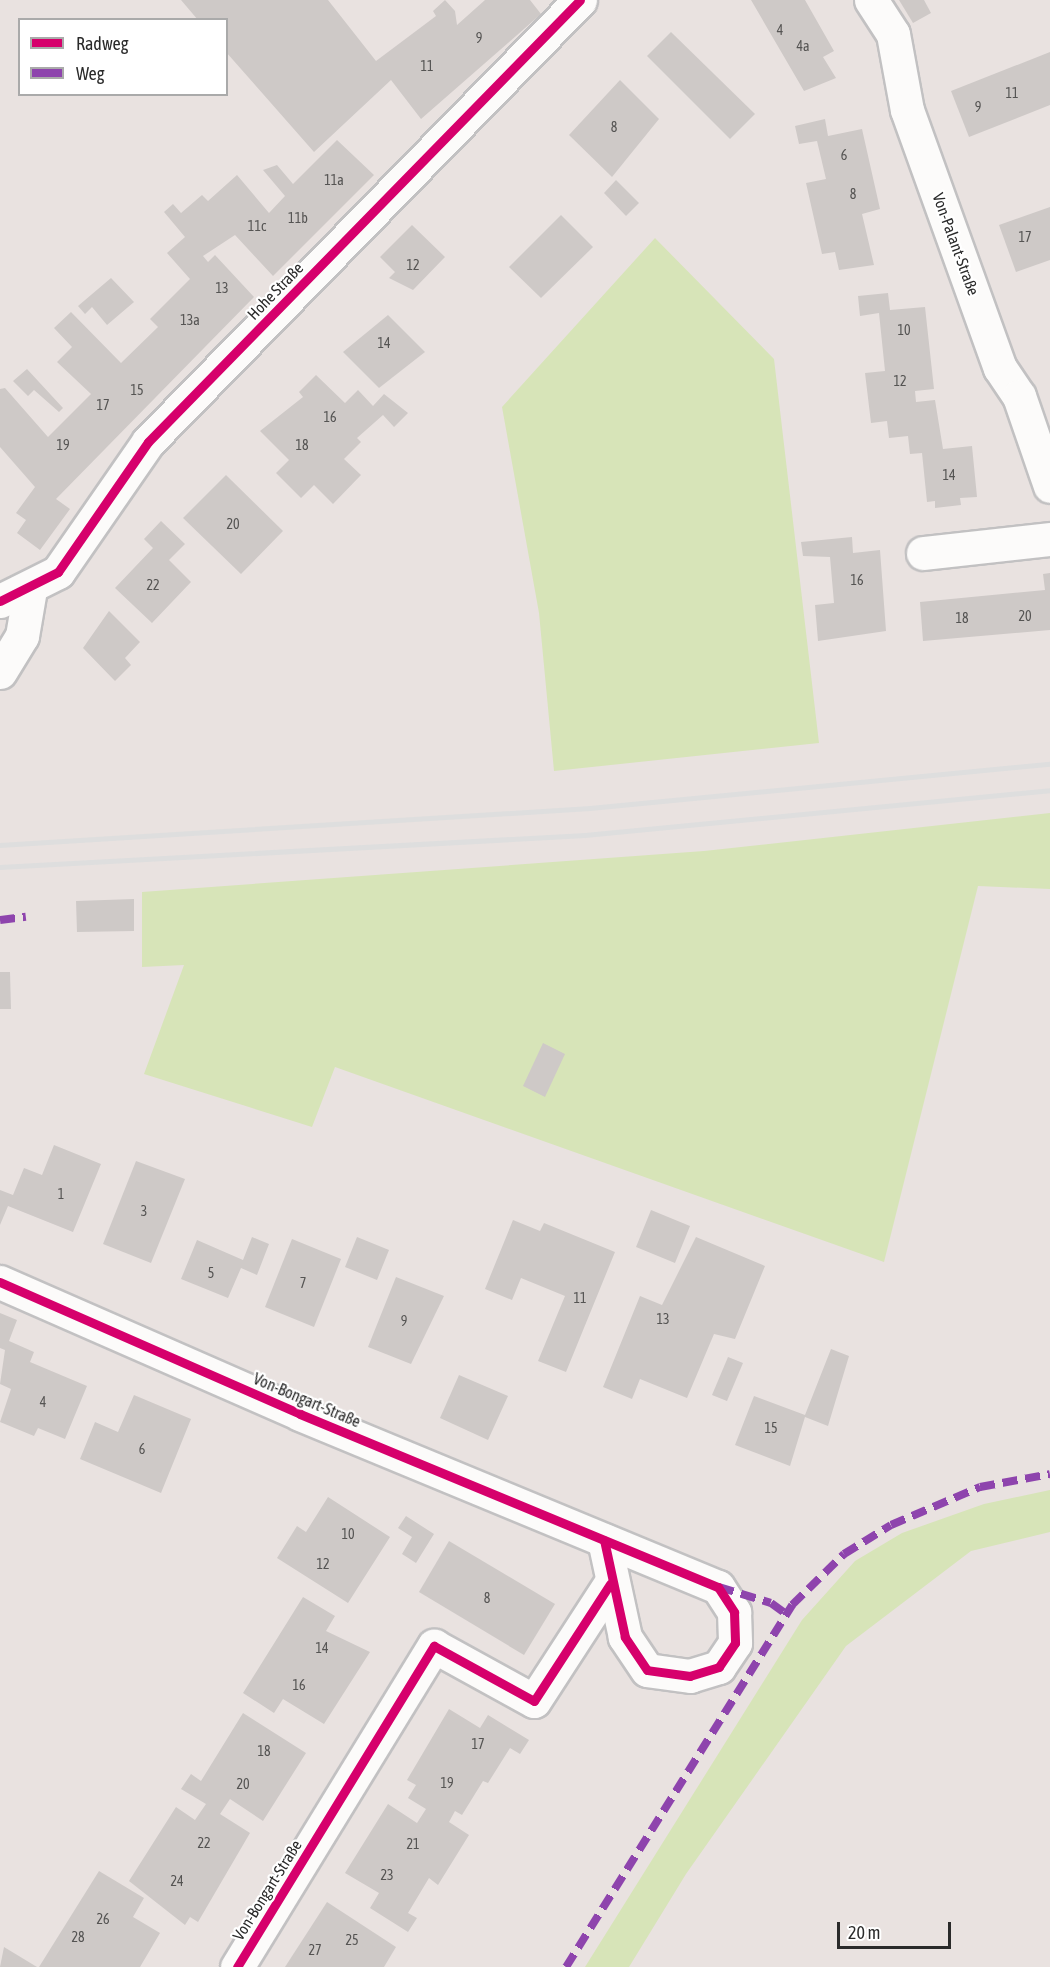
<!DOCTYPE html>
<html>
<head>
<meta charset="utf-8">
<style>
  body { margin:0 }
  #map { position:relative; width:1050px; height:1967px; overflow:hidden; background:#e9e2e0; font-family:"Asap Condensed",sans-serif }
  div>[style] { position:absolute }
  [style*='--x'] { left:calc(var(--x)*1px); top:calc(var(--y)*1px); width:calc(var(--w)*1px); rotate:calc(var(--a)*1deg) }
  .green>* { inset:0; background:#d7e4b8 }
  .building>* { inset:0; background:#cec9c7 }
  .roads { filter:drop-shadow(2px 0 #c2c1c2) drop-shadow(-2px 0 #c2c1c2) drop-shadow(0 2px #c2c1c2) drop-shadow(0 -2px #c2c1c2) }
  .minor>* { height:33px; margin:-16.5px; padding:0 16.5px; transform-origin:16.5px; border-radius:16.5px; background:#fcfbfa }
  .rail>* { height:4.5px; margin:-2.25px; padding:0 2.25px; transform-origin:2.25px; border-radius:2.25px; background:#dedede }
  .quiet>* { height:8px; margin-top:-4px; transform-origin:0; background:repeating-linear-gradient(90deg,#8e44ad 0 15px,transparent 0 23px) }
  .cycleway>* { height:9px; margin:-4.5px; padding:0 4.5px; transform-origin:4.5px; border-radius:4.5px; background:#d6006c }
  span { translate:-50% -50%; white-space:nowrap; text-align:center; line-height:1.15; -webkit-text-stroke:4.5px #fff; paint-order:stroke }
  .number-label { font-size:14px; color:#555453 }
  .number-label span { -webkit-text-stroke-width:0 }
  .street-label { font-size:16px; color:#2a2a2a }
  .legend { position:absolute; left:18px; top:18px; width:210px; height:78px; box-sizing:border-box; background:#fff; border:2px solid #aaa; margin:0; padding:8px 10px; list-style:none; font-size:18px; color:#2a2a2a }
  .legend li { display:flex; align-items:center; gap:12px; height:30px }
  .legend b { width:30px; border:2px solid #aaa }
  .scale { position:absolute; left:837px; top:1922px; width:114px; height:27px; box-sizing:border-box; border:3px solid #2a2a2a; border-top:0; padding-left:8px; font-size:18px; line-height:21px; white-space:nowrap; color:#2a2a2a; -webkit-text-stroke:4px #fff; paint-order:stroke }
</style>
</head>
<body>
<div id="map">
  <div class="green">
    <i style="clip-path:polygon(655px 238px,774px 359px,819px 743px,554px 771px,539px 613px,502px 407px)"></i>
    <i style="clip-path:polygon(1050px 813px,1050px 889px,978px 886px,884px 1262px,335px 1067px,312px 1127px,144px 1074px,184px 965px,142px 967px,142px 892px,704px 851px)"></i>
    <i style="clip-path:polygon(1050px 1490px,1050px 1532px,971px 1551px,846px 1646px,686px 1874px,629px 1967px,585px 1967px,802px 1620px,855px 1561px,902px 1533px,984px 1504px)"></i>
  </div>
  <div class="building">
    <i style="clip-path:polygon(181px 0,328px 0,376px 61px,436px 16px,433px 11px,445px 0,455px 11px,457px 25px,485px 0,530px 0,541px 14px,421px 119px,391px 80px,314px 152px,226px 52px,226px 20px,198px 20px)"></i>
    <i style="clip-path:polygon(751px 0,805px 0,834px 51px,823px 57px,836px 78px,804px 91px)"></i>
    <i style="clip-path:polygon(899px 0,924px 0,931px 13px,913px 23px)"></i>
    <i style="clip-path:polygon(671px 32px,755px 114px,730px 139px,647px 56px)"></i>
    <i style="clip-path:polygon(1050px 52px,1050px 105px,969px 137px,951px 91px)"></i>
    <i style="clip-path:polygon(620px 80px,659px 119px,612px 177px,569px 135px)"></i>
    <i style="clip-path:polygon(825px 119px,828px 136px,862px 129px,880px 209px,862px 214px,874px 265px,839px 270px,835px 252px,822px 254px,806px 183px,826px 179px,817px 141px,799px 144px,795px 126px)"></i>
    <i style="clip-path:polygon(337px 140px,374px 175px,273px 276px,235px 235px,203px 256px,208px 262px,215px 255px,254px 297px,56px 499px,70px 509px,40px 550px,17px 533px,26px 520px,16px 513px,35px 487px,0 447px,0 389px,5px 388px,48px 437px,91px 394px,57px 362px,72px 347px,54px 328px,71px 312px,121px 363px,158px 327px,150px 319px,190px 279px,167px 253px,185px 237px,164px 212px,173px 204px,181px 213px,202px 195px,208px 201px,237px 175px,269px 213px,285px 196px,263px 170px,277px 165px,293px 184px)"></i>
    <i style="clip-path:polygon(616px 180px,639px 203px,626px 216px,604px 193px)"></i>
    <i style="clip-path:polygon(1050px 207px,1050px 260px,1016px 272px,999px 225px)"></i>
    <i style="clip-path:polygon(561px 215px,593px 247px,541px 298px,509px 267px)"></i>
    <i style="clip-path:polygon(412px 225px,445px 257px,413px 290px,389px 278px,395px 272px,380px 257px)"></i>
    <i style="clip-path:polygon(111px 278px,134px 302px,107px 325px,92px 307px,85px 314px,78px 306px)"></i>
    <i style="clip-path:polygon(888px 293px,890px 310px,925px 307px,934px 389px,915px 391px,916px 402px,935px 400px,943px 449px,972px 446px,977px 497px,960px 498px,961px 505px,935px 508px,935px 501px,927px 502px,922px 453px,910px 454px,908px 436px,889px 438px,887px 421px,871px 423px,865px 373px,885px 371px,879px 313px,860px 316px,858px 296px)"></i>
    <i style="clip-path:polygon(388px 315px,425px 352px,379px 388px,343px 352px)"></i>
    <i style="clip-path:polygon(27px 369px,63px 408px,59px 412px,34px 390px,28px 396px,13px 381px)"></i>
    <i style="clip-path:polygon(316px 375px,345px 403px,358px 390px,373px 406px,384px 394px,408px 413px,394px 427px,383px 415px,357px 438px,361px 442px,344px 459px,361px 475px,333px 504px,314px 485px,301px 498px,276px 473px,289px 460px,260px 431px,303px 397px,299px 392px)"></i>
    <i style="clip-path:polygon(226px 475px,283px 531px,241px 574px,183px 518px)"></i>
    <i style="clip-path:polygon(161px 521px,185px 544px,169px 560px,191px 582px,152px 623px,115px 588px,153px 548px,144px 539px)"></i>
    <i style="clip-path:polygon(852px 537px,853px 553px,880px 550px,886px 631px,818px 641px,815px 605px,834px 603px,830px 557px,803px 556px,801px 542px)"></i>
    <i style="clip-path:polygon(1050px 573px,1050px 630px,923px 641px,920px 602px,1045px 590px,1043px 574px)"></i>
    <i style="clip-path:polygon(109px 611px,140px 642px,125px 658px,131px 665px,115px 681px,83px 648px)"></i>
    <i style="clip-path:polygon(134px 899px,134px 931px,77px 932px,76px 901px)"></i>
    <i style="clip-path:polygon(0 972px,10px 972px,11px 1009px,0 1009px)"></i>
    <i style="clip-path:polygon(543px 1043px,565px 1054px,545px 1097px,523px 1086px)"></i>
    <i style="clip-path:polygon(54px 1145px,101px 1164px,73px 1232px,8px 1206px,0 1225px,0 1190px,13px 1195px,24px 1168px,42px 1175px)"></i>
    <i style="clip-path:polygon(136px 1161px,185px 1179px,151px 1263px,103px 1244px)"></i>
    <i style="clip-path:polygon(651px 1210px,690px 1226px,675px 1263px,636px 1247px)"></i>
    <i style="clip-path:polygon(513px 1220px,540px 1231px,544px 1223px,615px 1252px,566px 1372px,538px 1361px,565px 1296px,521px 1278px,512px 1300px,485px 1289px)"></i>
    <i style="clip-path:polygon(252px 1237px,269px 1244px,257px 1275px,241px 1268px,228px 1298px,181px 1279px,197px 1240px,243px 1260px)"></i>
    <i style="clip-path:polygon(357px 1237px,389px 1250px,377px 1280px,345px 1267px)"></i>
    <i style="clip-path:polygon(696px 1237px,765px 1266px,735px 1339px,714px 1334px,687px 1398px,640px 1379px,632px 1399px,603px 1387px,640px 1296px,662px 1305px)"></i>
    <i style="clip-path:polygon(292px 1239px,341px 1259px,314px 1327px,265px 1307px)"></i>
    <i style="clip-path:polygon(396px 1277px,444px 1296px,411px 1364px,368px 1347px)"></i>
    <i style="clip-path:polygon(0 1313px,17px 1320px,9px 1341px,34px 1352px,30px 1362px,87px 1386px,65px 1439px,38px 1428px,34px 1436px,0 1422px,11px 1389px,0 1384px,5px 1350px,0 1348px)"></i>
    <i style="clip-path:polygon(831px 1349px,849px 1356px,828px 1426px,805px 1417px,790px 1466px,735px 1445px,754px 1396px,805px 1415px)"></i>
    <i style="clip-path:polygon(728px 1357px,743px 1363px,727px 1401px,712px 1395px)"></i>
    <i style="clip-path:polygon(459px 1375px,508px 1396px,488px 1440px,440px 1418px)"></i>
    <i style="clip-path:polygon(134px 1395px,191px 1419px,161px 1493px,80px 1459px,95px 1422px,118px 1432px)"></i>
    <i style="clip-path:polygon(328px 1497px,390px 1537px,348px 1603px,277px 1558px,297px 1526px,306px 1532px)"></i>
    <i style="clip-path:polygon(406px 1516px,434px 1534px,416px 1563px,402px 1554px,412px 1537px,398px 1528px)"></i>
    <i style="clip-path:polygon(449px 1541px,555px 1604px,524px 1655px,419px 1592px)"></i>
    <i style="clip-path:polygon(303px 1597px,335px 1616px,326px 1631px,370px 1652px,324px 1724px,283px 1699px,274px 1713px,243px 1693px)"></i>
    <i style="clip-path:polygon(449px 1709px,480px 1728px,488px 1715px,529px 1740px,520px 1754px,510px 1748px,488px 1783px,483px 1781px,462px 1815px,455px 1811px,449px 1822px,469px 1835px,438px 1885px,429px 1878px,408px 1913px,417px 1918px,408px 1932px,370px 1908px,379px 1893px,345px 1873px,388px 1804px,417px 1823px,426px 1809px,408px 1798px,416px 1785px,407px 1780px)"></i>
    <i style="clip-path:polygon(243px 1713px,306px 1753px,263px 1821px,230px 1799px,220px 1814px,250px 1833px,198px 1922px,190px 1917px,185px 1925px,129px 1881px,176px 1807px,195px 1820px,206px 1804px,181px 1789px,191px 1774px,201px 1781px)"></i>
    <i style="clip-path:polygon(99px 1871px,144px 1898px,133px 1917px,160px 1933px,140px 1967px,39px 1967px)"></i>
    <i style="clip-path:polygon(327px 1902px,396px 1947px,384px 1967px,285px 1967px)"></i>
    <i style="clip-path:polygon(4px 1947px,37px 1967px,0 1967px)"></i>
  </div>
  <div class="roads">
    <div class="minor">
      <i style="--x:871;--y:0;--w:40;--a:57.1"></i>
      <i style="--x:893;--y:34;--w:77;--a:79.6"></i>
      <i style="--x:907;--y:110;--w:274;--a:70.2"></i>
      <i style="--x:1000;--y:368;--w:34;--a:56"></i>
      <i style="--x:1019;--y:396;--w:95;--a:71"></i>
      <i style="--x:923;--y:553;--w:128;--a:-6.3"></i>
      <i style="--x:0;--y:601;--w:65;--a:-26.6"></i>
      <i style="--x:58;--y:572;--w:158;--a:-55.3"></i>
      <i style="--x:148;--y:442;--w:618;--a:-45.66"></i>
      <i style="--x:0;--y:672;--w:42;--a:-58.6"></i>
      <i style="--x:22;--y:636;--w:48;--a:-80.3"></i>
      <i style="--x:0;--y:1282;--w:328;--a:23.7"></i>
      <i style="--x:300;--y:1414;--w:452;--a:22.5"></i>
      <i style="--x:718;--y:1587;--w:30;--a:57"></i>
      <i style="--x:734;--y:1612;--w:31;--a:88"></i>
      <i style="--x:735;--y:1643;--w:29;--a:124"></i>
      <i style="--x:719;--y:1667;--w:30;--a:163"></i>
      <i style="--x:690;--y:1676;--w:43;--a:-172.1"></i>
      <i style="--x:647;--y:1670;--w:40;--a:-124"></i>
      <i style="--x:625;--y:1637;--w:99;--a:-102.2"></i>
      <i style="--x:237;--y:1967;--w:377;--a:-58.5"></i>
      <i style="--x:434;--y:1646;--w:114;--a:28.8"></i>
      <i style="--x:534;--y:1701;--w:140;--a:-57"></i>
    </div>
  </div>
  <div class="rail">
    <i style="--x:0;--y:845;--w:591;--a:-3.59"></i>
    <i style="--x:590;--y:808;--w:462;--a:-5.5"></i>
    <i style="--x:0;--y:867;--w:586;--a:-3.13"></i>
    <i style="--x:585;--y:835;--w:467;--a:-5.5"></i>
  </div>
  <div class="quiet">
    <i style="--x:0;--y:920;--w:26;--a:-7"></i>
    <i style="--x:719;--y:1587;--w:54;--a:17.1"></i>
    <i style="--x:771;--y:1603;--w:17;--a:36"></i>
    <i style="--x:566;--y:1967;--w:427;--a:-58"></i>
    <i style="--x:792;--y:1605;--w:73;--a:-44.4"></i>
    <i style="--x:844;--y:1554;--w:55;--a:-31.7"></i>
    <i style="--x:891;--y:1525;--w:97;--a:-23.1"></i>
    <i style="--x:980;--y:1487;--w:71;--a:-10.5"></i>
  </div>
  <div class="cycleway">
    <i style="--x:0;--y:601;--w:65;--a:-26.6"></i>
    <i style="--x:58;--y:572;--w:158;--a:-55.3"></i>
    <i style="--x:148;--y:442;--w:618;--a:-45.66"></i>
    <i style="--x:0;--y:1282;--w:328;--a:23.7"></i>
    <i style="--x:300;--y:1414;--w:452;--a:22.5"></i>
    <i style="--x:718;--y:1587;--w:30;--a:57"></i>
    <i style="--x:734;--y:1612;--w:31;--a:88"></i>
    <i style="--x:735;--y:1643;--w:29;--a:124"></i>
    <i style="--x:719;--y:1667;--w:30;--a:163"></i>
    <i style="--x:690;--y:1676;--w:43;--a:-172.1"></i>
    <i style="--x:647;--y:1670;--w:40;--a:-124"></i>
    <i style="--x:625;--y:1637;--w:99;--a:-102.2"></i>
    <i style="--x:237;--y:1967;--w:377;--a:-58.5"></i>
    <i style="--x:434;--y:1646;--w:114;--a:28.8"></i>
    <i style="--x:534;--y:1701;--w:140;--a:-57"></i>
  </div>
  <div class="number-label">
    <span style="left:780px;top:30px">4</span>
    <span style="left:479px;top:38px">9</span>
    <span style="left:803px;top:46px">4a</span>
    <span style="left:427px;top:66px">11</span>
    <span style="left:1012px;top:93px">11</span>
    <span style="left:978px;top:107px">9</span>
    <span style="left:614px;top:127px">8</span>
    <span style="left:844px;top:155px">6</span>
    <span style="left:334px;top:180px">11a</span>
    <span style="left:853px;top:194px">8</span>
    <span style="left:298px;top:218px">11b</span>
    <span style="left:257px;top:226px">11c</span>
    <span style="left:1025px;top:237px">17</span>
    <span style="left:413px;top:265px">12</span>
    <span style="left:222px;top:288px">13</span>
    <span style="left:190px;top:320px">13a</span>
    <span style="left:904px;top:330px">10</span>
    <span style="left:384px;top:343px">14</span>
    <span style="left:900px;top:381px">12</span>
    <span style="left:137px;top:390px">15</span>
    <span style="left:103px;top:405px">17</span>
    <span style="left:330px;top:417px">16</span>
    <span style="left:63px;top:445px">19</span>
    <span style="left:302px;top:445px">18</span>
    <span style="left:949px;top:475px">14</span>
    <span style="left:233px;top:524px">20</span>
    <span style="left:857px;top:580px">16</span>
    <span style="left:153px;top:585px">22</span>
    <span style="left:1025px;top:616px">20</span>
    <span style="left:962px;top:618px">18</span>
    <span style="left:61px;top:1194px">1</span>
    <span style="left:144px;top:1211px">3</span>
    <span style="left:211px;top:1273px">5</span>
    <span style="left:303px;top:1283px">7</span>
    <span style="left:580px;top:1298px">11</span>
    <span style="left:663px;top:1319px">13</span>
    <span style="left:404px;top:1321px">9</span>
    <span style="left:43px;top:1402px">4</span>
    <span style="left:771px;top:1428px">15</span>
    <span style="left:142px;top:1449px">6</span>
    <span style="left:348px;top:1534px">10</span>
    <span style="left:323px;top:1564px">12</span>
    <span style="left:487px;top:1598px">8</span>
    <span style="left:322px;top:1648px">14</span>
    <span style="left:299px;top:1685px">16</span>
    <span style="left:478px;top:1744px">17</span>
    <span style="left:264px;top:1751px">18</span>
    <span style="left:447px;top:1783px">19</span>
    <span style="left:243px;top:1784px">20</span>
    <span style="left:204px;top:1843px">22</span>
    <span style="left:413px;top:1844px">21</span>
    <span style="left:387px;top:1875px">23</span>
    <span style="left:177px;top:1881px">24</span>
    <span style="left:103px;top:1919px">26</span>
    <span style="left:78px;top:1937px">28</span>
    <span style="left:352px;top:1940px">25</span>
    <span style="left:315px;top:1950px">27</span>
  </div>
  <div class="street-label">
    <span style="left:956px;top:244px;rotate:70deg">Von-Palant-Straße</span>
    <span style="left:275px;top:291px;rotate:-46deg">Hohe Straße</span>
    <span style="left:307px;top:1400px;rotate:23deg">Von-Bongart-Straße</span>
    <span style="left:267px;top:1890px;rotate:-58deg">Von-Bongart-Straße</span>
  </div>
  <ul class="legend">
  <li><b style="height:8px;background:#d6006c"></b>Radweg</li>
  <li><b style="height:8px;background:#8e44ad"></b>Weg</li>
  </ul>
  <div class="scale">20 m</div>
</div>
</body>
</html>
